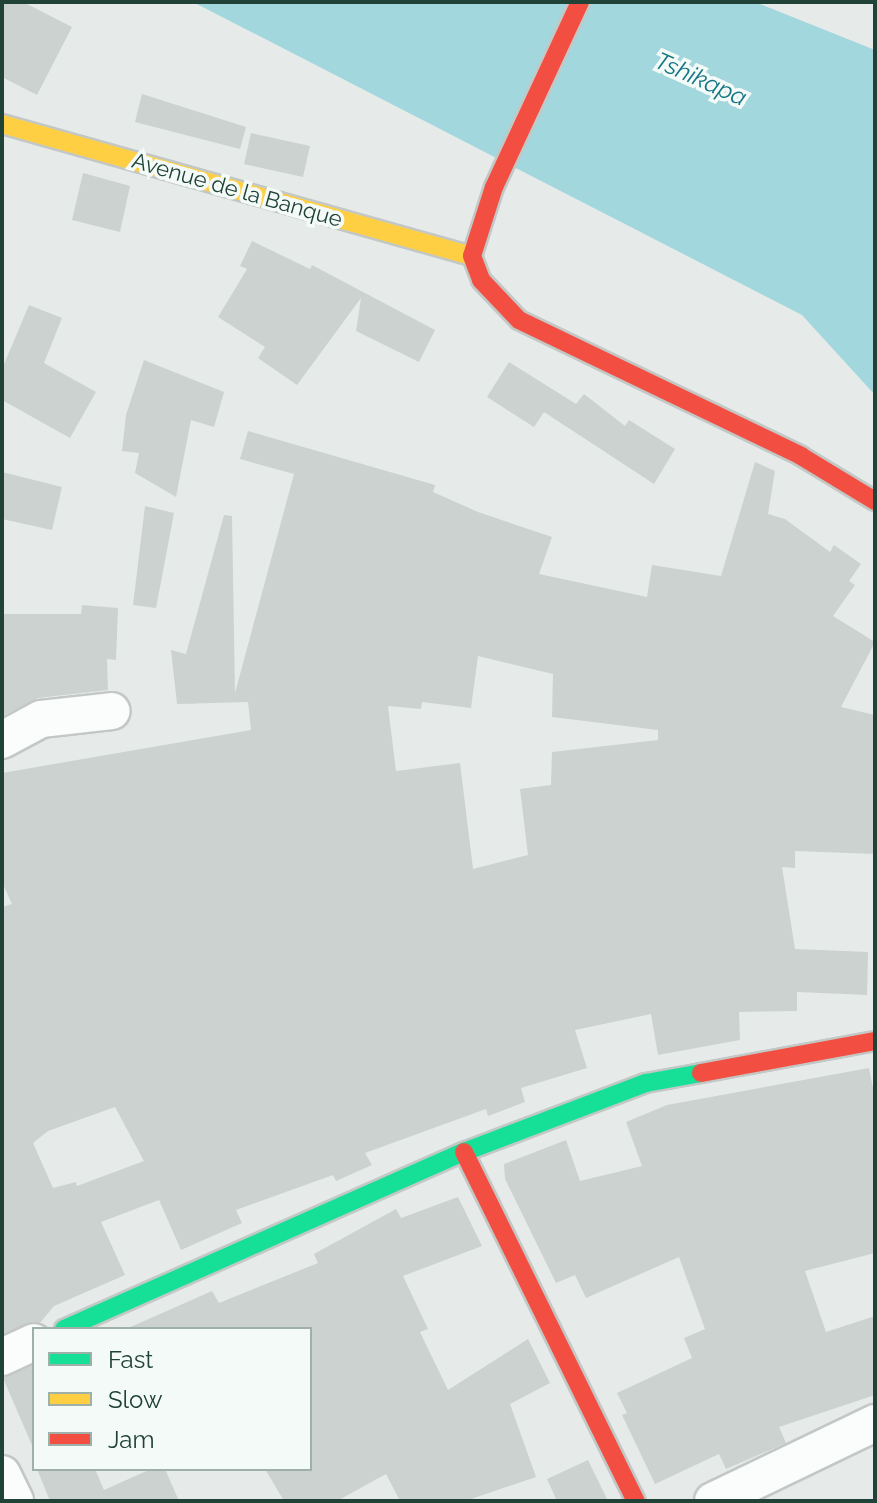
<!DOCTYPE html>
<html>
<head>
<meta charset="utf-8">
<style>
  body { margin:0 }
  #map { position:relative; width:877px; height:1503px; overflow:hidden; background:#e6ebe9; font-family:Raleway,sans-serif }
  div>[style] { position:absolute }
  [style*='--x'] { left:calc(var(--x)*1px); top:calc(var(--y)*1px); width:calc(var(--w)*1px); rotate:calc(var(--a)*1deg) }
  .water>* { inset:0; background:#a2d7dd }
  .building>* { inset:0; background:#ccd2d0 }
  .roads { filter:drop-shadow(2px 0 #c3c8c6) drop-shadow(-2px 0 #c3c8c6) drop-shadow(0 2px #c3c8c6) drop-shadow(0 -2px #c3c8c6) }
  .street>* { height:36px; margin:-18px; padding:0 18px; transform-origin:18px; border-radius:18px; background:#fbfcfc }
  .fast>* { height:18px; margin:-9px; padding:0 9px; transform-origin:9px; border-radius:9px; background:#16e098 }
  .slow>* { height:18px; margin:-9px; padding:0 9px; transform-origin:9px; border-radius:9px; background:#ffcf43 }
  .jam>* { height:18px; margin:-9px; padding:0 9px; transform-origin:9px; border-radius:9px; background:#f24e42 }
  span { translate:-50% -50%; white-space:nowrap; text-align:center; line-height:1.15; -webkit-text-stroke:7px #f4faf7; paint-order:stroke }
  .street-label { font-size:22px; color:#204237 }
  .water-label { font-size:24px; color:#147684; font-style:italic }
  .frame { position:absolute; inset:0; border:4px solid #204237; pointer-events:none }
  .legend { position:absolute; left:32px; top:1327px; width:280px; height:144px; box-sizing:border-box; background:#f4faf7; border:2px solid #9fb0aa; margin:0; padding:10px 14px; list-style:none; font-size:24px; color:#204237 }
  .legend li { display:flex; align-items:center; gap:16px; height:40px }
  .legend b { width:40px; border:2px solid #9fb0aa }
</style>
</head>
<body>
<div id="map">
  <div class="water">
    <i style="clip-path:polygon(193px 2px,755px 2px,875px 50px,875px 395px,802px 315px)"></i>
  </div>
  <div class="building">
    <i style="clip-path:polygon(2px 2px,23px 2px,72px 27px,37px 95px,2px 77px)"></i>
    <i style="clip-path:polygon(142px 94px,246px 127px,240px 149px,135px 122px)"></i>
    <i style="clip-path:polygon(251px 133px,310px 146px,303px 177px,244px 164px)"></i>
    <i style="clip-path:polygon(83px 173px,130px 186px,120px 232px,72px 220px)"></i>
    <i style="clip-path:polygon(252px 241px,310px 269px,312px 265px,435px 330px,419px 362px,356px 331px,361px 298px,297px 385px,258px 358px,265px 347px,218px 317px,247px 269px,240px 266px)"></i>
    <i style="clip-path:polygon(29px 305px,62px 318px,44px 363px,96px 392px,70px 438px,2px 400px,2px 369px)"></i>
    <i style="clip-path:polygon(144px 360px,224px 392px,214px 427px,191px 420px,176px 497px,135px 473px,139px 453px,122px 451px,126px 415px)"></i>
    <i style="clip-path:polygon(509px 362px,576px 404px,584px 394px,625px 426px,629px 420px,675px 449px,654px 484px,544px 412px,534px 427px,487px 397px)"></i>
    <i style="clip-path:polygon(evenodd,248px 431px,435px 485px,433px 492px,478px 512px,552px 537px,539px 574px,647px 597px,652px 565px,721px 576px,755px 462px,775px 471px,768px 514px,785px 519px,830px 552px,834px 545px,861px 564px,849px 581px,855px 585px,833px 616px,875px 642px,841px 707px,875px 715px,875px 854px,795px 851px,795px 868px,782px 867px,795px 949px,868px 952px,867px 995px,797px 992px,797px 1011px,739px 1012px,740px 1040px,658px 1055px,651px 1014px,575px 1030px,587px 1068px,521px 1088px,525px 1102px,488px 1116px,486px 1109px,365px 1153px,372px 1165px,336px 1181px,333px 1175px,236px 1210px,242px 1223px,181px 1250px,159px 1200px,101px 1222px,125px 1275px,54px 1306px,40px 1323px,2px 1334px,2px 907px,12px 904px,2px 882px,2px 773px,251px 730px,248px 702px,177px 704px,171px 650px,186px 654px,224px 515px,232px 516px,235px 693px,294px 474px,240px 459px,248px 431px,478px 656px,553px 674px,552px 717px,658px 730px,658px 740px,552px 752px,551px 785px,520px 789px,528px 855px,473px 869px,460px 763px,396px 771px,388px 706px,421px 709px,422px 702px,471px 708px,478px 656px,248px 431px,115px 1107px,144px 1161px,77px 1186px,76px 1182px,53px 1188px,33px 1143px,48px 1131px,115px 1107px)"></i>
    <i style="clip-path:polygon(2px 472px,62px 487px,52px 530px,2px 519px)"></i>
    <i style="clip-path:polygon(145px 506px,174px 513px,156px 608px,133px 605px)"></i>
    <i style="clip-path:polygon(82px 605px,118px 608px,116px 660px,107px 659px,108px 690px,38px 698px,2px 716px,2px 614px,81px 614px)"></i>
    <i style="clip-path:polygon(869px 1068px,875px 1098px,875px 1253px,805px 1271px,826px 1332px,875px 1316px,875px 1395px,779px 1427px,786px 1443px,726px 1469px,719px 1454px,655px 1484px,622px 1415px,627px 1413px,617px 1393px,692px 1358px,684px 1338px,705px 1329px,679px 1257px,586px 1298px,575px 1275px,556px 1283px,505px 1179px,504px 1164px,566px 1140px,580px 1181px,642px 1166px,626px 1122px,667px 1105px)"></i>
    <i style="clip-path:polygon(458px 1197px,482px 1246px,403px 1276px,428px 1329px,420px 1332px,448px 1390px,528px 1339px,550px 1383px,510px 1404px,536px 1477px,465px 1501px,400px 1501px,386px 1474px,337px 1501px,284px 1501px,265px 1469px,310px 1469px,310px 1329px,126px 1329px,212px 1291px,219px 1303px,318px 1263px,314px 1254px,396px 1209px,401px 1218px)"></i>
    <i style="clip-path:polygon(34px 1365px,34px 1450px,3px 1378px)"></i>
    <i style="clip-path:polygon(588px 1460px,608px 1501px,557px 1501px,547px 1479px)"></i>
    <i style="clip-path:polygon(37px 1469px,95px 1469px,104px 1490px,151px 1469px,165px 1469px,179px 1501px,50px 1501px)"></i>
  </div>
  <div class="roads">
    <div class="street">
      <i style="--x:2;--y:740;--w:44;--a:-28.3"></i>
      <i style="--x:41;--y:719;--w:71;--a:-6.4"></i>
      <i style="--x:2;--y:1357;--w:35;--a:-25"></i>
      <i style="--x:2;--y:1474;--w:30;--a:64"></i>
      <i style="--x:713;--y:1501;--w:180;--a:-25.7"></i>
    </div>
    <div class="fast">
      <i style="--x:64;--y:1329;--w:437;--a:-23.9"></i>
      <i style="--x:464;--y:1152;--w:195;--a:-20.8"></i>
      <i style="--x:646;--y:1083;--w:56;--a:-10.3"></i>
    </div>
    <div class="slow">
      <i style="--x:2;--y:124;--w:488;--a:15.7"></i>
    </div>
    <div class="jam">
      <i style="--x:580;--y:2;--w:204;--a:114.9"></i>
      <i style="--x:494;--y:187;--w:72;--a:107.7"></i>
      <i style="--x:472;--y:256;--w:26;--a:69"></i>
      <i style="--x:481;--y:280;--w:55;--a:46.5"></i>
      <i style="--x:519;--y:320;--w:313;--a:25.7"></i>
      <i style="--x:801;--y:456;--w:87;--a:31.3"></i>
      <i style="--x:701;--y:1073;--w:177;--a:-10.4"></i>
      <i style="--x:464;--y:1152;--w:389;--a:63.8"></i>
    </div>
  </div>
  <div class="street-label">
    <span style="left:237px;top:190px;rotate:16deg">Avenue de la Banque</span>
  </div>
  <div class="water-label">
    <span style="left:701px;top:79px;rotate:24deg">Tshikapa</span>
  </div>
  <div class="frame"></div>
  <ul class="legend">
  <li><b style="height:10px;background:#16e098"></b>Fast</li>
  <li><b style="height:10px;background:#ffcf43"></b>Slow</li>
  <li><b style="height:10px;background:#f24e42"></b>Jam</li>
  </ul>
</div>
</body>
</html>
